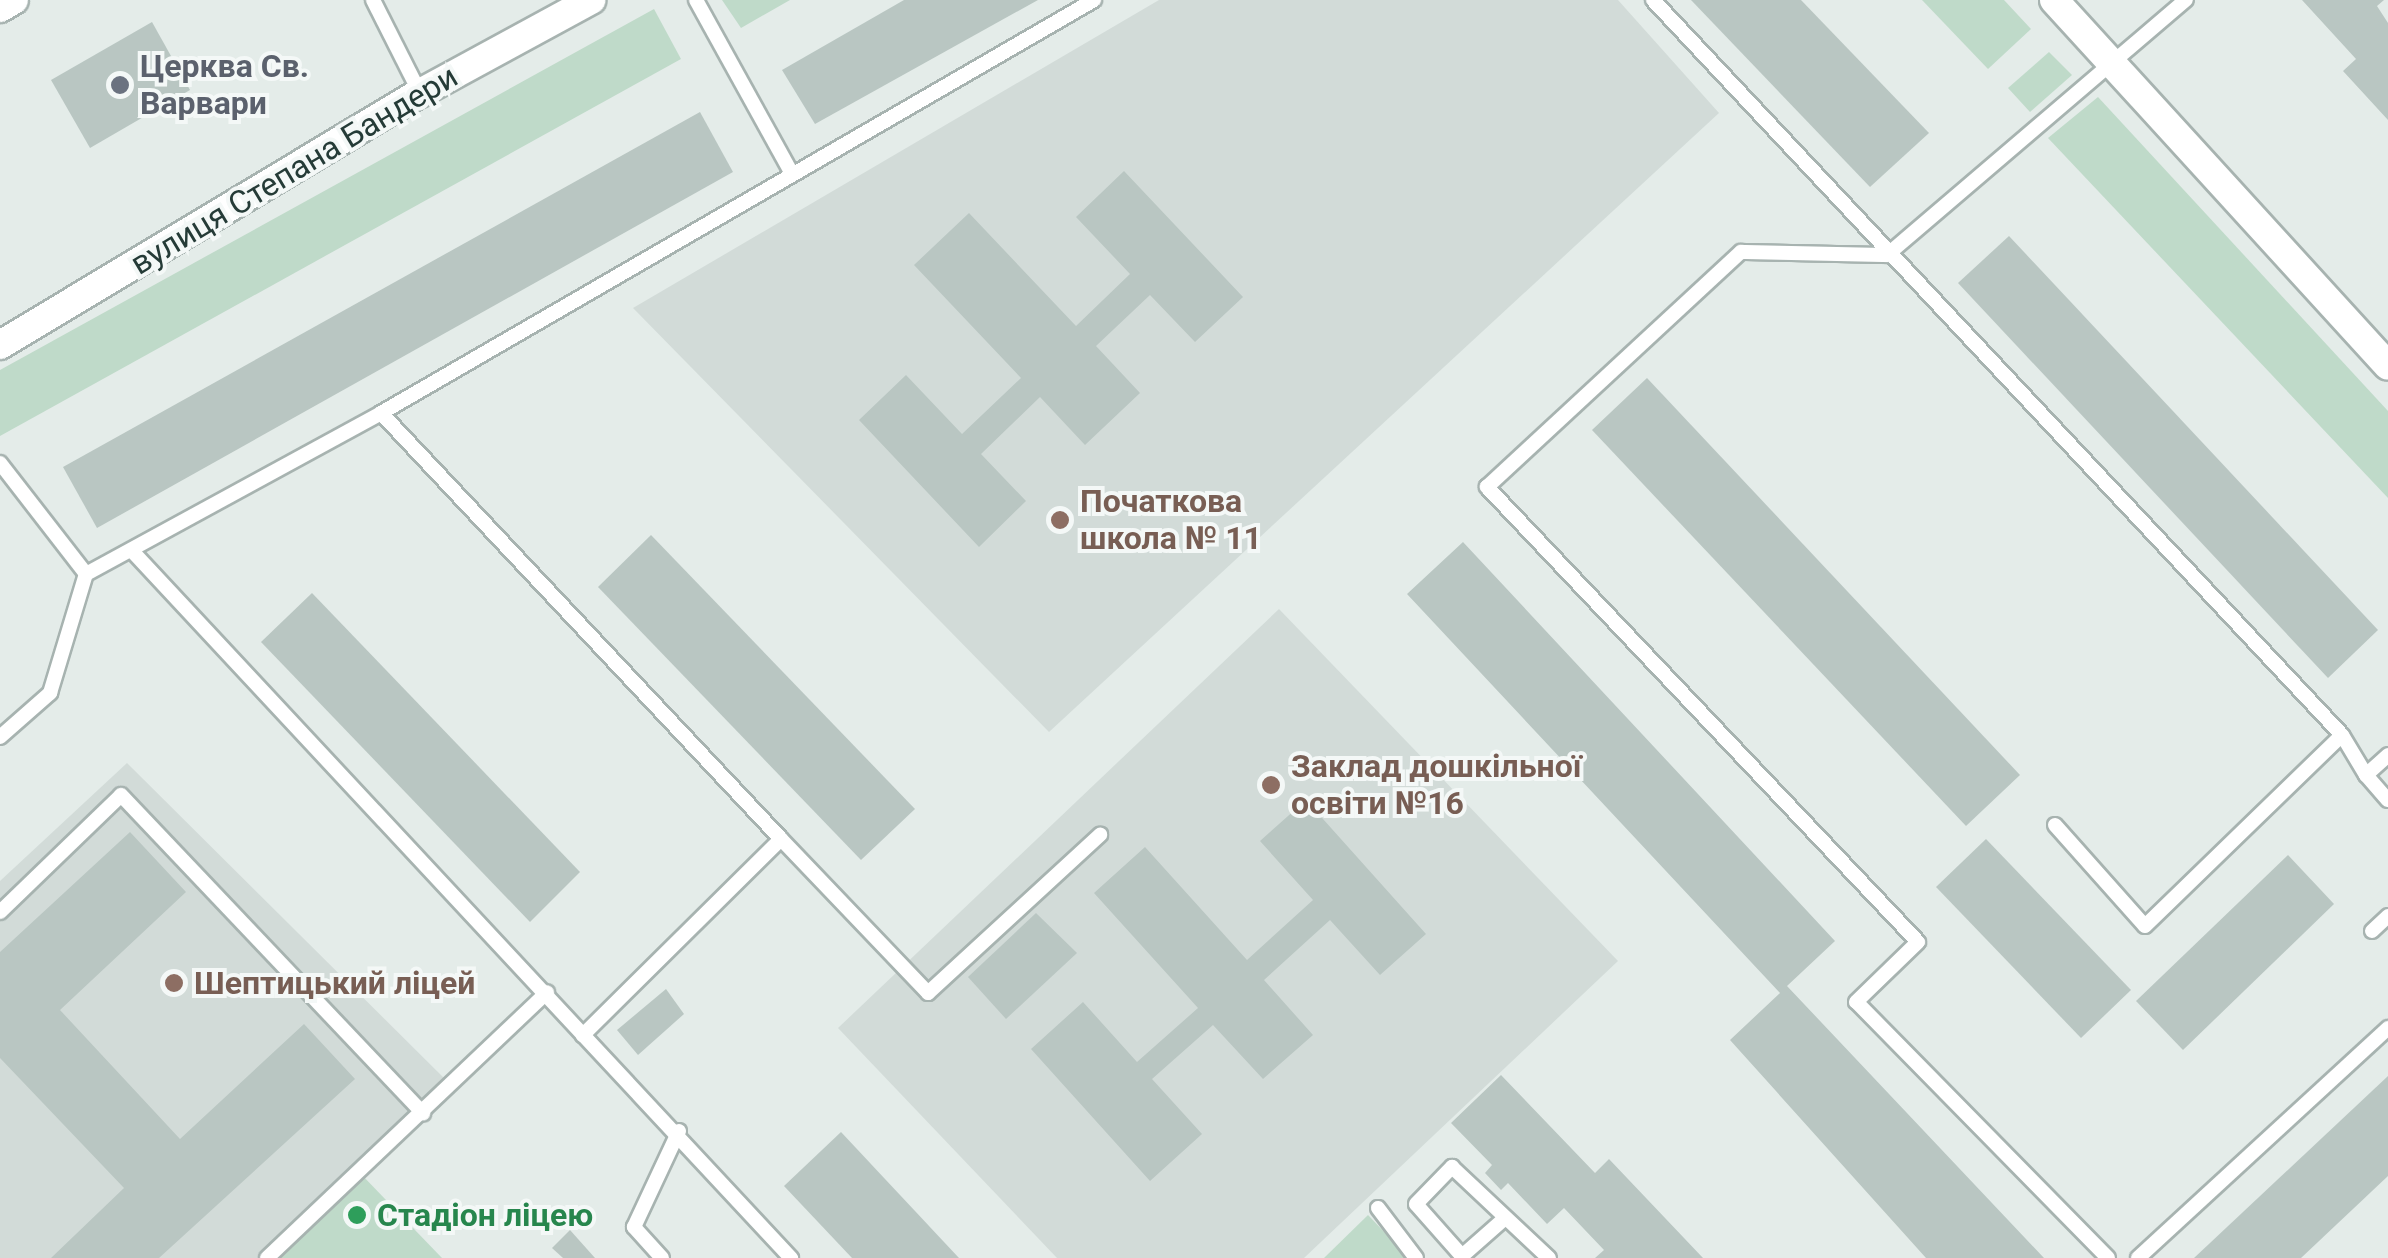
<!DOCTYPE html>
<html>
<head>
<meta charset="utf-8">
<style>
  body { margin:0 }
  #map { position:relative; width:2388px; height:1258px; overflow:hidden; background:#e4ece9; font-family:Roboto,sans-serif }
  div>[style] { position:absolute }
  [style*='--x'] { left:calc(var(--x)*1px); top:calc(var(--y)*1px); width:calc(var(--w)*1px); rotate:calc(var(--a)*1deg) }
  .built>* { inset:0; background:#d2dbd8 }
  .green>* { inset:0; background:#bfdac9 }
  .building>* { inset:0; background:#b9c6c2 }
  .roads { filter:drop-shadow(2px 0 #a7b3b0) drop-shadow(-2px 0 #a7b3b0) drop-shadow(0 2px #a7b3b0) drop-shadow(0 -2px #a7b3b0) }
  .service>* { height:14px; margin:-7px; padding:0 7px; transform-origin:7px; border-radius:7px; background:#fff }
  .minor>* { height:28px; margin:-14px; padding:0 14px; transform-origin:14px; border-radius:14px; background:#fff }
  .dots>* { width:28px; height:28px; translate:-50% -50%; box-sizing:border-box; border:5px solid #f4f8f7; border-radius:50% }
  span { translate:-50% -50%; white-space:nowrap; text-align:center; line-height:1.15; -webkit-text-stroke:8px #f4f8f7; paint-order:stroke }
  .worship-label { font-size:32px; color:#5b616d; font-weight:700 }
  .left { translate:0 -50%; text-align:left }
  .street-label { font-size:32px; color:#253b37 }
  .education-label { font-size:32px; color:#785e54; font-weight:700 }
  .leisure-label { font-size:32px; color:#27864d; font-weight:700 }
</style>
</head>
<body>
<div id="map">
  <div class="built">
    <i style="clip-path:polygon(1159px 0,1618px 0,1719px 113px,1049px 732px,633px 308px)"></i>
    <i style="clip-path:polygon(1279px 609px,1618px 961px,1304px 1258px,1057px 1258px,838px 1028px)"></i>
    <i style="clip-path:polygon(127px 763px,451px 1085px,267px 1258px,0 1258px,0 881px)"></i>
  </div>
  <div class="green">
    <i style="clip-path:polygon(722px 0,790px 0,741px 28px)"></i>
    <i style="clip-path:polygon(1922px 0,2004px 0,2031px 29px,1988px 69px)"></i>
    <i style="clip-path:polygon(654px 9px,681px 59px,0 436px,0 370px)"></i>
    <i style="clip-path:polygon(2049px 52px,2072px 75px,2030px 112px,2008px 88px)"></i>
    <i style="clip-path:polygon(2098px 97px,2388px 411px,2388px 498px,2048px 138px)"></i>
    <i style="clip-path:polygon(359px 1172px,442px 1258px,267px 1258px)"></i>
    <i style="clip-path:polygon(1368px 1215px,1409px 1258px,1324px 1258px)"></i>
  </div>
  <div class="building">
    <i style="clip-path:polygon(904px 0,1038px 0,815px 124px,782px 70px)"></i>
    <i style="clip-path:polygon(1691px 0,1801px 0,1929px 133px,1870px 187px)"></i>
    <i style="clip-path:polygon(2302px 0,2384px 0,2377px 6px,2388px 23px,2388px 120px,2343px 71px,2356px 59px)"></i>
    <i style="clip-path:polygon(152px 22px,190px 90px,90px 148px,51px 80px)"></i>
    <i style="clip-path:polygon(700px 112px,733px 172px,97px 528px,63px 467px)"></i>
    <i style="clip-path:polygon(1124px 171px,1243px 297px,1195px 342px,1150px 295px,1096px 346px,1140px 393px,1085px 445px,1040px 397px,981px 454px,1026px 501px,979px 547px,859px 420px,906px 375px,962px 434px,1021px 378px,914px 265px,969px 213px,1076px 326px,1130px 274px,1076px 217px)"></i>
    <i style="clip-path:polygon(2009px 236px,2378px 630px,2328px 678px,1958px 283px)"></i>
    <i style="clip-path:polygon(1647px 378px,2020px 775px,1966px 826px,1592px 430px)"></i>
    <i style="clip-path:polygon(651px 535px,915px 809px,861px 860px,598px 587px)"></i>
    <i style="clip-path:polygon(1463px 542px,1835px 941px,1787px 986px,2044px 1258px,1926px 1258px,1730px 1040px,1780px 993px,1407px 594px)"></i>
    <i style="clip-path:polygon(312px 593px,580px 872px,530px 922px,261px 642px)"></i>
    <i style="clip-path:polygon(1306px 800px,1426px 934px,1380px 975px,1330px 920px,1264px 980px,1313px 1035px,1263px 1079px,1213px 1025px,1152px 1079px,1202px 1134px,1150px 1181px,1031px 1049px,1083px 1002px,1137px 1062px,1198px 1008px,1094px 893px,1145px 847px,1247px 960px,1313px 900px,1260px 841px)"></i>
    <i style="clip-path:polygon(130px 832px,186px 892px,60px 1010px,180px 1139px,304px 1024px,355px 1079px,159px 1258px,51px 1258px,124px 1188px,0 1058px,0 952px)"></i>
    <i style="clip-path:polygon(1986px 839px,2131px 990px,2081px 1038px,1936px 887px)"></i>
    <i style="clip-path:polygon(2288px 855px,2334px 904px,2183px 1050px,2136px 1001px)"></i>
    <i style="clip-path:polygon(1036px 913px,1077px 953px,1006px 1019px,968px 977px)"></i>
    <i style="clip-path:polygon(666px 989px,684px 1014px,638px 1055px,617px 1030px)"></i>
    <i style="clip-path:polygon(1501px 1075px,1595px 1173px,1609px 1159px,1703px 1258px,1595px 1258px,1604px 1250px,1564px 1208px,1547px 1224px,1508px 1183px,1501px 1190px,1485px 1173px,1492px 1165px,1451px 1123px)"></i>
    <i style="clip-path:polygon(2388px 1076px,2388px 1176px,2301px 1258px,2194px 1258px)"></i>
    <i style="clip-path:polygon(841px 1132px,959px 1258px,852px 1258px,784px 1186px)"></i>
    <i style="clip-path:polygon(570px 1230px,595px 1258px,563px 1258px,552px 1248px)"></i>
  </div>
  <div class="roads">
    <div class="service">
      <i style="--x:373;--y:0;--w:104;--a:63.2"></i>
      <i style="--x:696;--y:0;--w:196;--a:61.1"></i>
      <i style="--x:1653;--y:0;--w:1007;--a:46.85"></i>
      <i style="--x:2342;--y:735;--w:47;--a:59"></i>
      <i style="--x:2366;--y:775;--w:30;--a:-42"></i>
      <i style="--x:381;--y:413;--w:584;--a:46.8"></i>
      <i style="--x:781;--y:839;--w:279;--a:135.3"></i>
      <i style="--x:0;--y:463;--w:140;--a:52.2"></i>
      <i style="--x:134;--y:553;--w:964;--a:47.02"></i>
      <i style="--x:0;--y:737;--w:67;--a:-41.3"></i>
      <i style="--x:50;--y:693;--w:124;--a:-73.2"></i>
      <i style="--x:86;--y:574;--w:336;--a:-28.6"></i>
      <i style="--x:381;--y:413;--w:824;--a:-30.08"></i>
      <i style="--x:2366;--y:775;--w:33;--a:49"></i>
      <i style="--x:2055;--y:825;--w:135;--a:48.3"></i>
      <i style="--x:2145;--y:926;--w:274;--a:-44.1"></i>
      <i style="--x:781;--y:839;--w:213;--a:46.3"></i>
      <i style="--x:928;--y:993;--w:234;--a:-42.6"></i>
      <i style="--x:0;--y:912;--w:168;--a:-44"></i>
      <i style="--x:121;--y:795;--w:439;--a:46.5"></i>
      <i style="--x:2372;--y:931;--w:22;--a:-43"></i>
      <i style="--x:1378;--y:1208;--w:63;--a:52.8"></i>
      <i style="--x:1504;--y:1219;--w:56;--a:138.6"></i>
      <i style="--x:1462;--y:1256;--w:69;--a:-131.5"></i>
      <i style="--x:1416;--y:1204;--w:52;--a:-45.8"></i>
      <i style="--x:1452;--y:1167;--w:133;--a:43.2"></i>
      <i style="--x:267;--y:1258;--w:386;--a:-43.5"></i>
      <i style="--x:662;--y:1258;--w:42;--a:-132.1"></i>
      <i style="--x:634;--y:1227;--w:106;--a:-64.9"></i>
      <i style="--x:2108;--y:1258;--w:359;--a:-134.5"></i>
      <i style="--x:1856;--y:1002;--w:86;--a:-44.1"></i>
      <i style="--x:1918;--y:942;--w:627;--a:-133.45"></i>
      <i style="--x:1487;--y:487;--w:346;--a:-42.8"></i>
      <i style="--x:1741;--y:252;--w:146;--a:1.2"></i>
      <i style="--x:1887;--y:255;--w:393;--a:-40.5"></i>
      <i style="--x:2138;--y:1258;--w:340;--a:-42.6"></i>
    </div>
    <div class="minor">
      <i style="--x:2054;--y:0;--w:495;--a:47.6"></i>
      <i style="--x:0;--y:8;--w:16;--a:-30"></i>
      <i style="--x:0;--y:345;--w:490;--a:-31"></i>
      <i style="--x:420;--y:93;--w:195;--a:-28.5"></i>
    </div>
  </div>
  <div class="dots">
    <i style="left:120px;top:85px;background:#6b7280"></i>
    <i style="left:1060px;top:520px;background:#8d6e63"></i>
    <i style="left:1271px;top:785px;background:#8d6e63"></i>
    <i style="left:174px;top:983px;background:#8d6e63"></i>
    <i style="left:357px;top:1215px;background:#2e9e5b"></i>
  </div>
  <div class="worship-label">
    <span class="left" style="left:140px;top:85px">Церква Св.<br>Варвари</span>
  </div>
  <div class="street-label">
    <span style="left:294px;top:170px;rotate:-31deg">вулиця Степана Бандери</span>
  </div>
  <div class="education-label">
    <span class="left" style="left:1080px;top:520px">Початкова<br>школа № 11</span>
    <span class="left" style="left:1291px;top:785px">Заклад дошкільної<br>освіти №16</span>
    <span class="left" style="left:194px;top:983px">Шептицький ліцей</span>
  </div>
  <div class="leisure-label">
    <span class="left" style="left:377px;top:1215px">Стадіон ліцею</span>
  </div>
</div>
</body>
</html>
